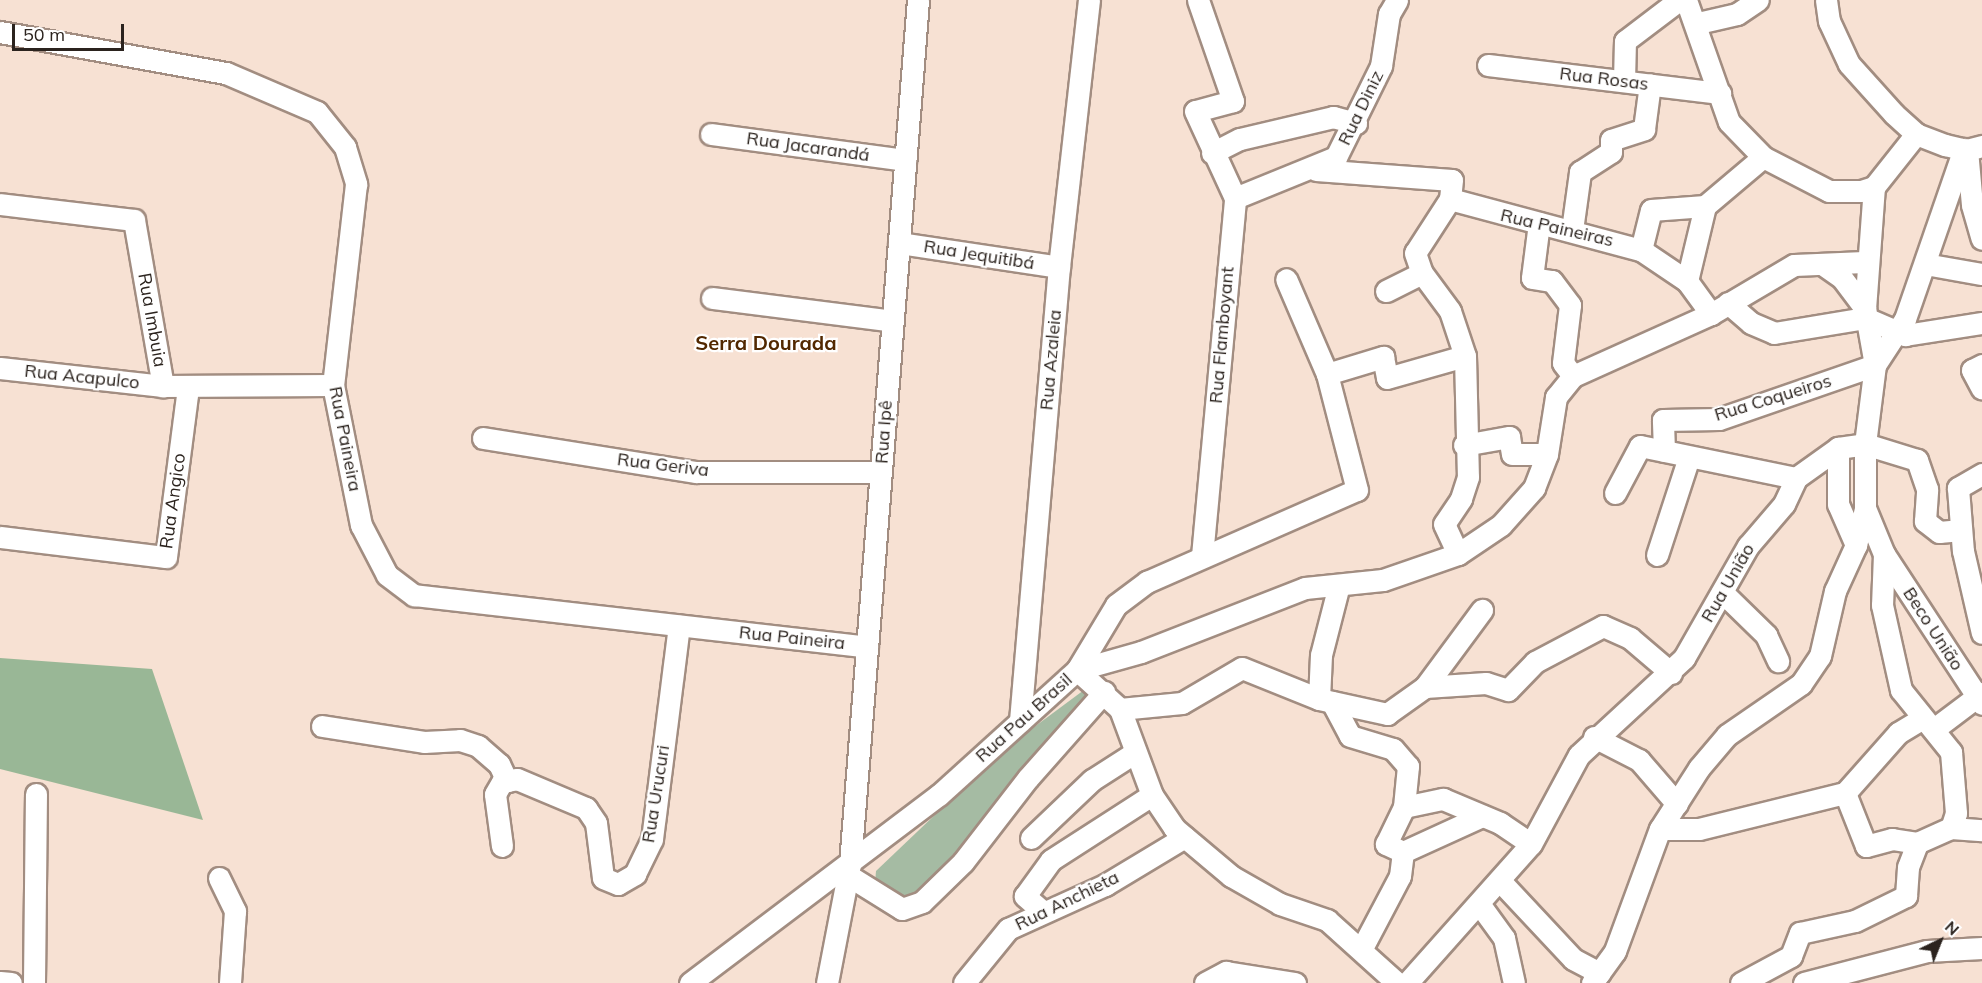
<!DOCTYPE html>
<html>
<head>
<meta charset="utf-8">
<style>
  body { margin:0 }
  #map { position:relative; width:1982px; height:983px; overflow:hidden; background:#f7e1d3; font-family:Mulish,sans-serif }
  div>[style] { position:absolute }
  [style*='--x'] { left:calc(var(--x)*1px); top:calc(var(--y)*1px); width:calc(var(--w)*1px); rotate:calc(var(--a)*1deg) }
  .green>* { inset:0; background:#a5bba3 }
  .forest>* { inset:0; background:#99b796 }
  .roads { filter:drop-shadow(2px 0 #a28d81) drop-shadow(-2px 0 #a28d81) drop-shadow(0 2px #a28d81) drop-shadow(0 -2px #a28d81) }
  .minor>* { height:21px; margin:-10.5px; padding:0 10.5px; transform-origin:10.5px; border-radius:10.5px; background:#fff }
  span { translate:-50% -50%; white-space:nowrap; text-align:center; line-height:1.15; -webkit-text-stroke:4.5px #fff; paint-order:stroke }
  .street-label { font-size:18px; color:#2b231e }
  .neighbourhood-label { font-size:20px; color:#522800; font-weight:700 }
  .north { position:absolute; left:1910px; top:911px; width:60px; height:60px; -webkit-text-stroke:4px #fff; paint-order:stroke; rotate:43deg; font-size:16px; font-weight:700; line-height:24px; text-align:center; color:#2b231e }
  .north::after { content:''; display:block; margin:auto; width:21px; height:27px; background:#2b231e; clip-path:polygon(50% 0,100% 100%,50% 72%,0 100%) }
  .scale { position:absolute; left:12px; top:24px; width:112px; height:27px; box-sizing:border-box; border:3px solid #2b231e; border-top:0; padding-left:8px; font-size:18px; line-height:21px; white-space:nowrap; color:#2b231e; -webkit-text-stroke:4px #fff; paint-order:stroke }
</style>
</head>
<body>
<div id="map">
  <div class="green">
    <i style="clip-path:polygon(1084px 690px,1098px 707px,965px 878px,925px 910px,874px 896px,876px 871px,1002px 751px)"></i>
  </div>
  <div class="forest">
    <i style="clip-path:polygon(0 658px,152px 669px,203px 820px,0 769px)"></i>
  </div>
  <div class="roads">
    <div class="minor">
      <i style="--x:1198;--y:0;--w:107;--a:70.9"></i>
      <i style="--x:1233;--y:101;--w:39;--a:165"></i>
      <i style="--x:1195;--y:111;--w:96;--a:65.3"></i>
      <i style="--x:1686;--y:0;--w:129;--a:70.6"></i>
      <i style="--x:1729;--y:122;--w:49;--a:45.8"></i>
      <i style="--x:1763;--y:157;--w:74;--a:27.3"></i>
      <i style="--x:1829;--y:191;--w:32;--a:0"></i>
      <i style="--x:1861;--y:191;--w:14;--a:-17"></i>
      <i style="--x:1874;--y:187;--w:68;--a:-51.6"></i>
      <i style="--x:1826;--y:0;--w:21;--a:82"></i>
      <i style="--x:1829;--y:21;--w:47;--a:65.1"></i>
      <i style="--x:1849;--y:64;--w:67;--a:48"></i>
      <i style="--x:1894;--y:114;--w:30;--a:42"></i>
      <i style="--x:1916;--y:134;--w:31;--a:21"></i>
      <i style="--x:1945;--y:145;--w:23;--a:13"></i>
      <i style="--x:1967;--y:150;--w:16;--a:-15"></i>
      <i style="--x:1698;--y:23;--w:40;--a:-13"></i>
      <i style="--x:1737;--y:14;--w:25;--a:-34"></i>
      <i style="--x:0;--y:32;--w:230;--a:10.3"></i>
      <i style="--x:226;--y:73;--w:99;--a:23.2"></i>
      <i style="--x:317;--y:112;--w:45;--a:51.3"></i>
      <i style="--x:345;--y:147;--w:39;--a:73"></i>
      <i style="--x:356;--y:184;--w:202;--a:96.5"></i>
      <i style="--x:333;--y:385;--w:143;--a:78.7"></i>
      <i style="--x:361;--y:525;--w:56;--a:62.5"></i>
      <i style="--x:387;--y:575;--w:34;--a:37"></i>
      <i style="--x:414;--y:595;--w:456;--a:6.5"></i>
      <i style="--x:1488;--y:65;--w:234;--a:6.9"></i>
      <i style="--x:1624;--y:81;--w:40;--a:-88.6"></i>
      <i style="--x:1625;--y:41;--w:68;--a:-37.2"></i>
      <i style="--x:711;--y:134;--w:196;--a:7.6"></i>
      <i style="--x:1967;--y:150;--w:55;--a:84.8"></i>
      <i style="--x:1972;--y:205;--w:35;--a:74"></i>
      <i style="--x:1212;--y:153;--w:31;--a:-27"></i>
      <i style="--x:1240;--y:139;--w:96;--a:-13.3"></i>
      <i style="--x:1333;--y:117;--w:24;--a:15"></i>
      <i style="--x:1316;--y:170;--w:136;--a:4.2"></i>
      <i style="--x:1452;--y:180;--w:19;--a:96"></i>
      <i style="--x:1450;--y:199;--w:64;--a:122.9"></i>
      <i style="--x:1415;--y:253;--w:21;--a:71"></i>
      <i style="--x:1422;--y:273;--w:47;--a:53.6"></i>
      <i style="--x:1450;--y:311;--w:47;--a:71.6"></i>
      <i style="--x:1465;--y:356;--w:121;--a:88.6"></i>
      <i style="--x:1468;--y:477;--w:23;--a:108"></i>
      <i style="--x:1461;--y:499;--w:30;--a:124"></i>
      <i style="--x:1444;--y:524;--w:33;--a:65"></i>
      <i style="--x:1450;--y:199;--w:198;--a:15"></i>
      <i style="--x:1641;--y:250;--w:55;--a:34"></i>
      <i style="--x:1687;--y:281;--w:41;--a:54"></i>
      <i style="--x:0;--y:204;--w:135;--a:6.8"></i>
      <i style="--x:134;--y:220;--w:169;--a:80.1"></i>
      <i style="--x:163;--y:386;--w:170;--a:-0.3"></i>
      <i style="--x:1539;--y:223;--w:55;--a:97.3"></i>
      <i style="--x:1532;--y:278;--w:20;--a:9"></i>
      <i style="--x:1552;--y:281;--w:30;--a:53"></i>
      <i style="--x:1570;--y:305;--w:58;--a:96.9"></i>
      <i style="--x:1563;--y:363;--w:16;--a:52"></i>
      <i style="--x:1572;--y:230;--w:59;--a:-82.1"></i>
      <i style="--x:1580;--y:172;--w:37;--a:-33"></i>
      <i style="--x:1611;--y:152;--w:12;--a:-90"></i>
      <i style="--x:1611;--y:140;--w:35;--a:-18"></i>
      <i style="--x:1644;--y:129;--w:45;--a:-82.4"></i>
      <i style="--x:899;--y:243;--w:162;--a:8.5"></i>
      <i style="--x:1641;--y:250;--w:41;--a:-76"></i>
      <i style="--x:1651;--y:210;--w:54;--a:-4.2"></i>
      <i style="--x:1822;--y:264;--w:24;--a:35"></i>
      <i style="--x:1842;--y:278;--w:39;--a:53"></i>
      <i style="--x:1925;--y:264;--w:58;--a:10"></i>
      <i style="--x:1687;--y:281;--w:77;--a:-76.5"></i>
      <i style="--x:1705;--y:206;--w:76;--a:-40.2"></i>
      <i style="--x:1386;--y:291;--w:40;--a:-26.6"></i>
      <i style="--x:712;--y:298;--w:182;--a:7.2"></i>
      <i style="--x:1728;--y:303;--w:30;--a:41"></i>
      <i style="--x:1751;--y:323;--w:25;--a:23"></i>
      <i style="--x:1774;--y:333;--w:93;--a:-9.3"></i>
      <i style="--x:1866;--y:318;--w:43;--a:23.6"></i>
      <i style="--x:1905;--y:335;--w:78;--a:-8.9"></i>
      <i style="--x:1982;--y:365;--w:11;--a:153"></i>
      <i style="--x:1972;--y:370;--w:21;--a:62"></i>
      <i style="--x:0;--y:368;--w:164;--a:6.3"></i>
      <i style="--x:1327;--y:374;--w:59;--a:-16.9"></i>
      <i style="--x:1383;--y:357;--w:21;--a:79"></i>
      <i style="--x:1387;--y:378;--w:81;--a:-15.8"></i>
      <i style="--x:483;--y:438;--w:216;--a:9.1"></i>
      <i style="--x:696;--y:472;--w:185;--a:0"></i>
      <i style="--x:1464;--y:445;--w:46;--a:-10.1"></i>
      <i style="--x:1509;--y:437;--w:17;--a:80"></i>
      <i style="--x:1512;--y:454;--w:35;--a:0"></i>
      <i style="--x:1838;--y:448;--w:56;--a:90"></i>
      <i style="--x:1838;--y:504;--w:45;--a:66.3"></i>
      <i style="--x:1664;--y:451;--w:31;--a:-92"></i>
      <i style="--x:1663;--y:420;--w:56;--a:-1"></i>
      <i style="--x:1719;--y:419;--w:165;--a:-19.1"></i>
      <i style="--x:1875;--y:365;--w:57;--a:-100.1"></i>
      <i style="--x:1865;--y:309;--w:122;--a:-85.8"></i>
      <i style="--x:1982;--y:474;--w:28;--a:150"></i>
      <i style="--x:1958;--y:488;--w:63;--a:85.5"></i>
      <i style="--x:1963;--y:551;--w:84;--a:77"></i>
      <i style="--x:1615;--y:493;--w:53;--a:-62"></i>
      <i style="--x:1640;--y:446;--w:159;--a:11.6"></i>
      <i style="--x:1961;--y:530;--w:22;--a:175"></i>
      <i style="--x:1939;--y:532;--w:18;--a:-142"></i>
      <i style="--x:1925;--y:521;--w:32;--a:-86"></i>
      <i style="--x:1927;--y:489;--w:31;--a:-109"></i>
      <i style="--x:1917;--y:460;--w:54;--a:-162.9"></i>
      <i style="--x:1865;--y:444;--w:64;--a:90"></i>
      <i style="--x:1865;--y:508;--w:50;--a:67.6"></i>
      <i style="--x:1884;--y:554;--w:179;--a:56.8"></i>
      <i style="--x:0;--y:537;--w:167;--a:6.9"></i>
      <i style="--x:166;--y:557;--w:170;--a:-82.6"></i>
      <i style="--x:1884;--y:554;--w:51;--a:92.2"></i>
      <i style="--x:1882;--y:605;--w:87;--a:77.4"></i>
      <i style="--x:1901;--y:690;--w:80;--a:51.1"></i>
      <i style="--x:1951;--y:752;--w:61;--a:85.3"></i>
      <i style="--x:1956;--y:813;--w:16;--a:108"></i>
      <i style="--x:1657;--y:555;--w:103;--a:-71.9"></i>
      <i style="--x:1202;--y:556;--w:360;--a:-84.7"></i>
      <i style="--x:1235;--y:198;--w:109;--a:-22.1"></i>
      <i style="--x:1336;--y:157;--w:102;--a:-63.7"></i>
      <i style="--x:1381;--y:66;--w:53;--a:-81.3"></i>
      <i style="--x:1389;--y:14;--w:16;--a:-60"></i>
      <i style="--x:1722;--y:592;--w:62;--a:44.3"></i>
      <i style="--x:1766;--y:635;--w:29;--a:65"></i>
      <i style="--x:1077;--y:670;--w:66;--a:-15.7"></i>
      <i style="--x:1141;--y:652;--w:176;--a:-21.3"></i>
      <i style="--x:1305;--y:588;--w:78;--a:-5.9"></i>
      <i style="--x:1383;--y:580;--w:79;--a:-19.1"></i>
      <i style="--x:1458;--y:554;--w:52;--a:-34"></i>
      <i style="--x:1501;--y:525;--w:50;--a:-48.3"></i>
      <i style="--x:1534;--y:488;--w:36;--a:-69"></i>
      <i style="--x:1547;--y:454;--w:58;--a:-81"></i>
      <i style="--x:1556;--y:397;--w:27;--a:-51"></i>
      <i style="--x:1573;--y:376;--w:151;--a:-24.2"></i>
      <i style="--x:1711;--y:314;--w:96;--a:-30.6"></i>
      <i style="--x:1794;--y:265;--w:70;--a:-2.5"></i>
      <i style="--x:1077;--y:670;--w:58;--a:42.2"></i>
      <i style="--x:1120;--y:709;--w:92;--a:69.6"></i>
      <i style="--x:1152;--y:795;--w:40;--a:56"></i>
      <i style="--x:1174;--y:828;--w:75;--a:40.1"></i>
      <i style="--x:1231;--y:876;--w:56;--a:29.7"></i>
      <i style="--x:1280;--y:904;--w:50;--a:18.8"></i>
      <i style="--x:1327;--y:920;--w:94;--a:42"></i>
      <i style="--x:1425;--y:687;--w:96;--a:-53.5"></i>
      <i style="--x:1319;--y:699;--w:44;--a:-87.4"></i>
      <i style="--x:1321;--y:655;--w:72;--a:-75.6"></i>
      <i style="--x:1332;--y:702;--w:38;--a:62"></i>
      <i style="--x:1350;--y:736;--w:45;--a:16.8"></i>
      <i style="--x:1393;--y:749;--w:23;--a:49"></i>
      <i style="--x:1408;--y:766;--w:41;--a:95.6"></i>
      <i style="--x:1404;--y:807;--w:40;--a:-12"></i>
      <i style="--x:1443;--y:799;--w:62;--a:22.8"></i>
      <i style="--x:1500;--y:823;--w:37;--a:34"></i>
      <i style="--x:1120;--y:709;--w:62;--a:-5.5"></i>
      <i style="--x:1182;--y:703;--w:69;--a:-30.3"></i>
      <i style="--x:1242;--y:668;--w:83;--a:21.9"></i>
      <i style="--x:1319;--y:699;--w:70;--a:12.4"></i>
      <i style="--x:1387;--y:714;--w:47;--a:-35.4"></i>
      <i style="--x:1425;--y:687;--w:61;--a:-3.8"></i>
      <i style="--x:1486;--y:683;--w:23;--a:18"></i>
      <i style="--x:1508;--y:690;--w:39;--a:-46"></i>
      <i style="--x:1535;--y:662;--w:77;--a:-27.9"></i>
      <i style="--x:1603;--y:626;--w:30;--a:24"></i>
      <i style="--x:1630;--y:638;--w:54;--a:40.5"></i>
      <i style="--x:1020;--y:721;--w:456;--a:-85.1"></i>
      <i style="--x:1059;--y:267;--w:269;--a:-83.6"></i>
      <i style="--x:322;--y:726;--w:103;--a:8.9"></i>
      <i style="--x:424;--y:742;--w:36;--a:-3"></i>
      <i style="--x:460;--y:740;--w:19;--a:18"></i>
      <i style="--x:478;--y:746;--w:28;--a:41"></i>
      <i style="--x:499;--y:764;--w:19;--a:65"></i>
      <i style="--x:1934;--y:729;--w:60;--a:-36.9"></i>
      <i style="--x:1594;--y:737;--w:51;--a:27.1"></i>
      <i style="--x:1639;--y:760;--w:58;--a:49.2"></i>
      <i style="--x:1845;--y:793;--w:57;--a:68.4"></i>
      <i style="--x:1866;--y:846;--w:27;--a:-15"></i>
      <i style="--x:1892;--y:839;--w:25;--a:9"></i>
      <i style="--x:1660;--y:829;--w:39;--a:0"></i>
      <i style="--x:1699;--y:829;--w:150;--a:-13.9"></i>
      <i style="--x:1845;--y:793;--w:80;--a:-48.5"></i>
      <i style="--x:1898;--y:733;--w:29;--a:-31"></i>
      <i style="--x:1031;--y:838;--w:84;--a:-43.6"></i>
      <i style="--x:1092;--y:780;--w:50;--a:-32.7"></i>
      <i style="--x:502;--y:846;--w:52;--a:-97.7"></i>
      <i style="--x:495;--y:794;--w:14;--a:-60"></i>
      <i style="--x:502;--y:782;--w:15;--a:-11"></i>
      <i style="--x:517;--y:779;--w:75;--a:22.8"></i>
      <i style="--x:586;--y:808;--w:18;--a:56"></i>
      <i style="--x:596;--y:823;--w:55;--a:82.7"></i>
      <i style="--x:603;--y:878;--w:16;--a:22"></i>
      <i style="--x:618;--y:884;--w:20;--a:-30"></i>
      <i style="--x:635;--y:874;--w:39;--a:-64"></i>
      <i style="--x:652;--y:839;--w:215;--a:-82.8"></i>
      <i style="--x:1403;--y:852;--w:87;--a:-24.5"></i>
      <i style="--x:849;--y:876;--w:62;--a:31.9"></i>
      <i style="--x:902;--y:909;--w:21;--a:-19"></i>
      <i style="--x:922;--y:902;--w:57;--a:-44.3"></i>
      <i style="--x:963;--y:862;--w:106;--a:-52.3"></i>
      <i style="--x:1028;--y:778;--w:115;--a:-48.5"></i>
      <i style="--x:219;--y:878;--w:37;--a:64"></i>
      <i style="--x:235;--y:911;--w:72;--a:94"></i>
      <i style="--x:1501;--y:882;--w:105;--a:46.9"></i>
      <i style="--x:1573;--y:959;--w:30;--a:28"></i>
      <i style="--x:1480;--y:905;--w:41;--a:54"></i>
      <i style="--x:1504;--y:938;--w:46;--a:77.5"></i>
      <i style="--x:1042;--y:911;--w:23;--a:-139"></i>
      <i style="--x:1025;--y:896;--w:44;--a:-54.2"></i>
      <i style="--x:1051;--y:860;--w:120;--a:-32.8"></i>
      <i style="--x:1362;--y:948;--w:81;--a:-62.2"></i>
      <i style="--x:1400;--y:876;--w:24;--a:-83"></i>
      <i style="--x:1403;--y:852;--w:19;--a:-155"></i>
      <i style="--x:1386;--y:844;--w:41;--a:-64.1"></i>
      <i style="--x:1791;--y:956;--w:25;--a:-69"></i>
      <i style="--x:1800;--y:933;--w:56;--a:-12.3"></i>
      <i style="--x:1855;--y:921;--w:57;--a:-26.1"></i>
      <i style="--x:1906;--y:896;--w:29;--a:-86"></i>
      <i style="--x:1908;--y:867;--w:26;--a:-69"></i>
      <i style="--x:1917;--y:843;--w:37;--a:-24"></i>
      <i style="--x:1951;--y:828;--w:31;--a:4"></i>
      <i style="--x:0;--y:982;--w:11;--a:5"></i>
      <i style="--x:34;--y:983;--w:189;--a:-89.4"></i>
      <i style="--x:690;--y:983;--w:312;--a:-37.1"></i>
      <i style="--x:939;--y:795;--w:186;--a:-42.2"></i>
      <i style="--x:1077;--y:670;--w:76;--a:-59"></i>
      <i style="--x:1116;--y:605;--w:39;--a:-37"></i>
      <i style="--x:1147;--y:582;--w:229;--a:-23.7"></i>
      <i style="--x:1357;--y:490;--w:120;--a:-104.5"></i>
      <i style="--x:1327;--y:374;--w:103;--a:-113.3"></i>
      <i style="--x:827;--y:983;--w:121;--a:-79.1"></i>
      <i style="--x:850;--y:864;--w:867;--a:-85.5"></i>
      <i style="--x:964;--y:983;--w:70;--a:-50.8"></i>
      <i style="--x:1008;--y:929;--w:107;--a:-24.4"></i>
      <i style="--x:1105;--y:885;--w:93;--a:-31"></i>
      <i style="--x:1205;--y:983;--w:24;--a:-28"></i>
      <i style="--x:1226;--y:972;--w:70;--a:9.1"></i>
      <i style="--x:1407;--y:983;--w:186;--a:-48.3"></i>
      <i style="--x:1531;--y:844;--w:101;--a:-61.7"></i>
      <i style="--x:1579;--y:755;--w:143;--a:-42.7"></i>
      <i style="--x:1684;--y:658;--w:129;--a:-60.3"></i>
      <i style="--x:1748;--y:546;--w:55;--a:-49.4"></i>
      <i style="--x:1784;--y:504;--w:29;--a:-65"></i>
      <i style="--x:1796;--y:478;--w:52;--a:-35.5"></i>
      <i style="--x:1838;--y:448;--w:27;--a:-8"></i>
      <i style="--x:1865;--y:444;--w:80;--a:-82.8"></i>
      <i style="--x:1875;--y:365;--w:55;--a:-56.9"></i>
      <i style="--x:1905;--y:319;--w:180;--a:-70.9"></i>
      <i style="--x:1592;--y:983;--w:39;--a:-54"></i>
      <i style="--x:1615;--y:951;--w:130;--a:-69.8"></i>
      <i style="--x:1660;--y:829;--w:72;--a:-57.4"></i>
      <i style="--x:1699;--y:768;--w:43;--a:-49.7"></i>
      <i style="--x:1727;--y:735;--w:90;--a:-34.6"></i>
      <i style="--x:1801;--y:684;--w:34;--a:-56"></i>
      <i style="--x:1820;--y:656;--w:67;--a:-77"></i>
      <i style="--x:1835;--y:591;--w:51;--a:-65.5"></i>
      <i style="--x:1856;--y:545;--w:38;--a:-76"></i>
      <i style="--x:1741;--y:983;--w:57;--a:-28.4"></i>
      <i style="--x:1804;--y:983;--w:127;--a:-14.6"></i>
      <i style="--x:1927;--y:951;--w:55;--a:-3.1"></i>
    </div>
  </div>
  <div class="street-label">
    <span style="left:1604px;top:79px;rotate:7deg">Rua Rosas</span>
    <span style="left:1361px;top:108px;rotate:-64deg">Rua Diniz</span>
    <span style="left:808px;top:147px;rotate:8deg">Rua Jacarandá</span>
    <span style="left:1557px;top:228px;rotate:13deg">Rua Paineiras</span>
    <span style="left:979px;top:255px;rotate:9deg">Rua Jequitibá</span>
    <span style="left:152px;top:320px;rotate:80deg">Rua Imbuia</span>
    <span style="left:1222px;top:335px;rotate:-85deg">Rua Flamboyant</span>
    <span style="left:1051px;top:360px;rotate:-85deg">Rua Azaleia</span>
    <span style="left:82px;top:377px;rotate:6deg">Rua Acapulco</span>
    <span style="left:1773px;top:398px;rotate:-17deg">Rua Coqueiros</span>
    <span style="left:884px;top:432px;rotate:-86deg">Rua Ipê</span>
    <span style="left:345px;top:439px;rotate:79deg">Rua Paineira</span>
    <span style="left:663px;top:465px;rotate:7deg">Rua Geriva</span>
    <span style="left:173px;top:501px;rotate:-82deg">Rua Angico</span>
    <span style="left:1728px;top:583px;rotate:-60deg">Rua União</span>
    <span style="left:1933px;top:629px;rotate:57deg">Beco União</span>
    <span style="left:792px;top:638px;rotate:6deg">Rua Paineira</span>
    <span style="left:1024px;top:718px;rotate:-42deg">Rua Pau Brasil</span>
    <span style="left:656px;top:794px;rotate:-81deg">Rua Urucuri</span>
    <span style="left:1067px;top:901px;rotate:-26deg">Rua Anchieta</span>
  </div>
  <div class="neighbourhood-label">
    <span style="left:766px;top:342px">Serra Dourada</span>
  </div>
  <div class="north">N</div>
  <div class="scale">50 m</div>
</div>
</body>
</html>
